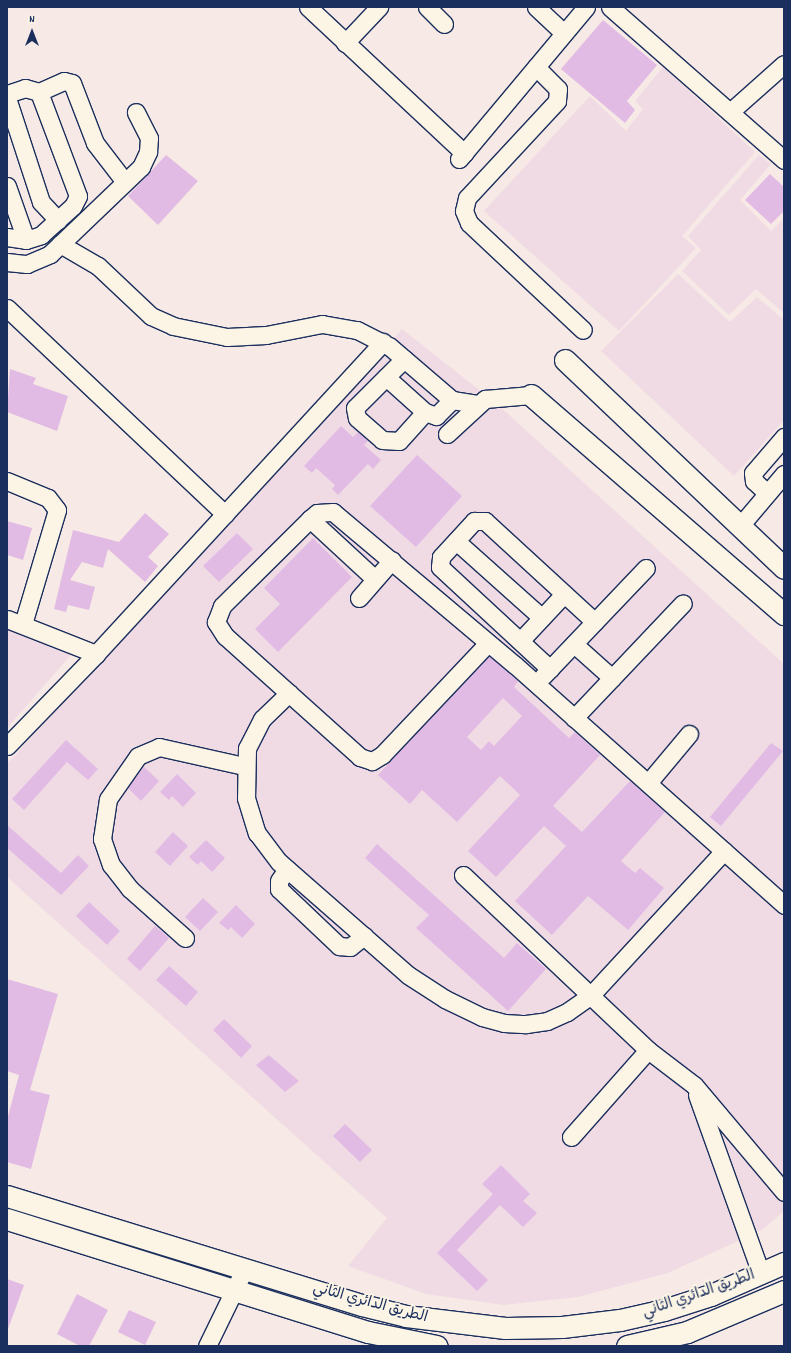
<!DOCTYPE html>
<html>
<head>
<meta charset="utf-8">
<style>
  body { margin:0 }
  #map { position:relative; width:791px; height:1353px; overflow:hidden; background:#f7e9e5; font-family:Dekko,"Playpen Sans Arabic",sans-serif }
  div>[style] { position:absolute }
  [style*='--x'] { left:calc(var(--x)*1px); top:calc(var(--y)*1px); width:calc(var(--w)*1px); rotate:calc(var(--a)*1deg) }
  .built>* { inset:0; background:#f0dbe5 }
  .building>* { inset:0; background:#e1bbe4 }
  .roads { filter:drop-shadow(1px 0 #1b2f5e) drop-shadow(-1px 0 #1b2f5e) drop-shadow(0 1px #1b2f5e) drop-shadow(0 -1px #1b2f5e) }
  .minor>* { height:17px; margin:-8.5px; padding:0 8.5px; transform-origin:8.5px; border-radius:8.5px; background:#fcf5e5 }
  .major>* { height:21px; margin:-10.5px; padding:0 10.5px; transform-origin:10.5px; border-radius:10.5px; background:#fcf5e5 }
  span { translate:-50% -50%; white-space:nowrap; text-align:center; line-height:1.15; -webkit-text-stroke:4px #fcf5e5; paint-order:stroke }
  .street-label { font-size:15px; color:#1b2f5e }
  .frame { position:absolute; inset:0; border:8px solid #1b2f5e; pointer-events:none }
  .north { position:absolute; left:12px; top:12px; width:40px; height:40px; -webkit-text-stroke:3px #fcf5e5; paint-order:stroke; rotate:0deg; font-size:11px; font-weight:700; line-height:16px; text-align:center; color:#1b2f5e }
  .north::after { content:''; display:block; margin:auto; width:14px; height:18px; background:#1b2f5e; clip-path:polygon(50% 0,100% 100%,50% 72%,0 100%) }
</style>
</head>
<body>
<div id="map">
  <div class="built">
    <i style="clip-path:polygon(663px 67px,755px 152px,682px 236px,696px 248px,619px 331px,484px 211px,590px 96px,626px 131px,643px 109px,635px 101px)"></i>
    <i style="clip-path:polygon(759px 155px,771px 164px,740px 200px,771px 231px,784px 218px,784px 313px,756px 289px,729px 315px,682px 271px,701px 250px,688px 236px)"></i>
    <i style="clip-path:polygon(678px 274px,730px 322px,757px 297px,784px 320px,784px 420px,734px 476px,601px 351px)"></i>
    <i style="clip-path:polygon(402px 329px,497px 404px,784px 664px,784px 1211px,762px 1230px,668px 1273px,578px 1297px,504px 1305px,426px 1294px,348px 1266px,387px 1218px,7px 877px,7px 764px)"></i>
    <i style="clip-path:polygon(7px 625px,76px 649px,7px 728px)"></i>
  </div>
  <div class="building">
    <i style="clip-path:polygon(603px 20px,657px 65px,627px 101px,635px 110px,625px 123px,561px 69px)"></i>
    <i style="clip-path:polygon(166px 155px,198px 181px,158px 225px,128px 196px)"></i>
    <i style="clip-path:polygon(770px 174px,784px 187px,784px 211px,771px 224px,745px 200px)"></i>
    <i style="clip-path:polygon(10px 369px,36px 378px,33px 384px,68px 396px,57px 431px,7px 412px)"></i>
    <i style="clip-path:polygon(341px 426px,353px 437px,358px 432px,368px 441px,364px 445px,381px 460px,373px 469px,368px 464px,338px 495px,332px 489px,335px 485px,316px 468px,312px 473px,304px 466px)"></i>
    <i style="clip-path:polygon(417px 455px,462px 496px,416px 547px,370px 506px)"></i>
    <i style="clip-path:polygon(145px 513px,169px 534px,148px 557px,158px 566px,145px 582px,108px 549px,103px 568px,82px 562px,70px 580px,95px 587px,89px 610px,68px 605px,66px 612px,54px 609px,73px 530px,119px 542px)"></i>
    <i style="clip-path:polygon(7px 521px,32px 528px,23px 560px,7px 555px)"></i>
    <i style="clip-path:polygon(237px 533px,253px 549px,219px 582px,203px 566px)"></i>
    <i style="clip-path:polygon(313px 538px,352px 577px,278px 652px,255px 629px,280px 604px,264px 588px)"></i>
    <i style="clip-path:polygon(evenodd,489px 656px,518px 681px,514px 687px,569px 738px,575px 732px,600px 755px,553px 806px,582px 832px,630px 781px,665px 812px,621px 861px,635px 873px,640px 868px,664px 888px,628px 930px,588px 896px,552px 935px,515px 901px,566px 846px,544px 826px,496px 877px,468px 851px,520px 795px,500px 776px,457px 822px,422px 790px,410px 804px,378px 775px,489px 656px,503px 698px,522px 716px,494px 746px,489px 741px,481px 750px,467px 737px,503px 698px)"></i>
    <i style="clip-path:polygon(66px 740px,98px 769px,88px 780px,67px 762px,24px 810px,12px 799px)"></i>
    <i style="clip-path:polygon(771px 743px,783px 751px,721px 826px,710px 817px)"></i>
    <i style="clip-path:polygon(144px 767px,159px 781px,141px 801px,128px 788px)"></i>
    <i style="clip-path:polygon(177px 774px,196px 793px,183px 807px,172px 796px,169px 800px,160px 792px)"></i>
    <i style="clip-path:polygon(7px 825px,61px 873px,78px 855px,89px 866px,61px 895px,7px 848px)"></i>
    <i style="clip-path:polygon(173px 832px,188px 846px,170px 866px,155px 852px)"></i>
    <i style="clip-path:polygon(206px 840px,225px 858px,212px 872px,201px 861px,198px 865px,189px 857px)"></i>
    <i style="clip-path:polygon(377px 844px,504px 958px,517px 943px,546px 969px,508px 1011px,416px 928px,429px 915px,365px 858px)"></i>
    <i style="clip-path:polygon(203px 898px,218px 912px,200px 931px,185px 917px)"></i>
    <i style="clip-path:polygon(89px 902px,120px 931px,107px 945px,76px 916px)"></i>
    <i style="clip-path:polygon(236px 905px,255px 924px,242px 938px,231px 927px,228px 930px,219px 923px)"></i>
    <i style="clip-path:polygon(155px 926px,169px 938px,140px 971px,127px 959px)"></i>
    <i style="clip-path:polygon(169px 966px,198px 992px,186px 1006px,156px 980px)"></i>
    <i style="clip-path:polygon(7px 979px,58px 994px,30px 1090px,50px 1095px,31px 1169px,7px 1162px,7px 1120px,19px 1075px,7px 1071px)"></i>
    <i style="clip-path:polygon(224px 1019px,252px 1046px,241px 1058px,213px 1030px)"></i>
    <i style="clip-path:polygon(269px 1055px,299px 1081px,285px 1092px,256px 1065px)"></i>
    <i style="clip-path:polygon(345px 1124px,372px 1150px,360px 1162px,333px 1136px)"></i>
    <i style="clip-path:polygon(501px 1165px,530px 1194px,523px 1201px,537px 1213px,523px 1227px,500px 1205px,457px 1250px,488px 1280px,477px 1291px,437px 1253px,493px 1194px,482px 1184px)"></i>
    <i style="clip-path:polygon(7px 1279px,24px 1285px,8px 1329px,7px 1329px)"></i>
    <i style="clip-path:polygon(77px 1294px,108px 1310px,89px 1346px,80px 1346px,57px 1334px)"></i>
    <i style="clip-path:polygon(129px 1310px,156px 1322px,145px 1345px,118px 1332px)"></i>
  </div>
  <div class="roads">
    <div class="minor">
      <i style="--x:308;--y:7;--w:214;--a:43.1"></i>
      <i style="--x:427;--y:7;--w:24;--a:45"></i>
      <i style="--x:536;--y:7;--w:38;--a:43"></i>
      <i style="--x:610;--y:7;--w:232;--a:41.3"></i>
      <i style="--x:345;--y:43;--w:50;--a:-46.6"></i>
      <i style="--x:536;--y:67;--w:31;--a:45"></i>
      <i style="--x:558;--y:89;--w:12;--a:95"></i>
      <i style="--x:557;--y:101;--w:132;--a:132.9"></i>
      <i style="--x:467;--y:198;--w:13;--a:103"></i>
      <i style="--x:464;--y:211;--w:13;--a:67"></i>
      <i style="--x:469;--y:223;--w:156;--a:43.2"></i>
      <i style="--x:7;--y:94;--w:19;--a:-18"></i>
      <i style="--x:25;--y:88;--w:15;--a:16"></i>
      <i style="--x:39;--y:92;--w:27;--a:-24"></i>
      <i style="--x:64;--y:81;--w:8;--a:14"></i>
      <i style="--x:72;--y:83;--w:64;--a:69"></i>
      <i style="--x:95;--y:143;--w:49;--a:52.4"></i>
      <i style="--x:7;--y:98;--w:109;--a:71.9"></i>
      <i style="--x:41;--y:202;--w:25;--a:47"></i>
      <i style="--x:730;--y:112;--w:72;--a:-41.6"></i>
      <i style="--x:459;--y:159;--w:198;--a:-50.1"></i>
      <i style="--x:7;--y:186;--w:57;--a:70.6"></i>
      <i style="--x:7;--y:237;--w:19;--a:9"></i>
      <i style="--x:26;--y:240;--w:16;--a:-18"></i>
      <i style="--x:41;--y:235;--w:43;--a:-42.2"></i>
      <i style="--x:73;--y:206;--w:11;--a:-63"></i>
      <i style="--x:78;--y:196;--w:111;--a:-110.6"></i>
      <i style="--x:60;--y:244;--w:44;--a:30.1"></i>
      <i style="--x:98;--y:266;--w:73;--a:43.3"></i>
      <i style="--x:151;--y:316;--w:24;--a:24"></i>
      <i style="--x:173;--y:326;--w:55;--a:11.5"></i>
      <i style="--x:227;--y:337;--w:39;--a:-3"></i>
      <i style="--x:266;--y:335;--w:57;--a:-11.1"></i>
      <i style="--x:322;--y:324;--w:36;--a:10"></i>
      <i style="--x:357;--y:330;--w:36;--a:27"></i>
      <i style="--x:389;--y:346;--w:83;--a:40.6"></i>
      <i style="--x:452;--y:400;--w:24;--a:9"></i>
      <i style="--x:7;--y:262;--w:20;--a:6"></i>
      <i style="--x:27;--y:264;--w:25;--a:-23"></i>
      <i style="--x:50;--y:254;--w:126;--a:-43.7"></i>
      <i style="--x:141;--y:167;--w:17;--a:-65"></i>
      <i style="--x:148;--y:152;--w:14;--a:-86"></i>
      <i style="--x:149;--y:138;--w:29;--a:-117"></i>
      <i style="--x:7;--y:308;--w:300;--a:43.4"></i>
      <i style="--x:404;--y:359;--w:69;--a:135"></i>
      <i style="--x:355;--y:408;--w:10;--a:79"></i>
      <i style="--x:357;--y:418;--w:33;--a:41"></i>
      <i style="--x:382;--y:440;--w:17;--a:3"></i>
      <i style="--x:399;--y:441;--w:39;--a:-48"></i>
      <i style="--x:425;--y:412;--w:12;--a:20"></i>
      <i style="--x:436;--y:416;--w:23;--a:-45"></i>
      <i style="--x:386;--y:377;--w:52;--a:41.9"></i>
      <i style="--x:447;--y:434;--w:52;--a:-42.6"></i>
      <i style="--x:485;--y:399;--w:46;--a:-5"></i>
      <i style="--x:7;--y:481;--w:44;--a:22.5"></i>
      <i style="--x:48;--y:498;--w:15;--a:53"></i>
      <i style="--x:57;--y:510;--w:119;--a:106.6"></i>
      <i style="--x:767;--y:493;--w:18;--a:-137"></i>
      <i style="--x:754;--y:481;--w:8;--a:-97"></i>
      <i style="--x:753;--y:473;--w:48;--a:-49.3"></i>
      <i style="--x:310;--y:519;--w:88;--a:42.7"></i>
      <i style="--x:739;--y:527;--w:70;--a:-49.7"></i>
      <i style="--x:456;--y:541;--w:115;--a:41.8"></i>
      <i style="--x:359;--y:598;--w:50;--a:-49"></i>
      <i style="--x:7;--y:619;--w:96;--a:21.5"></i>
      <i style="--x:521;--y:640;--w:63;--a:-46.9"></i>
      <i style="--x:488;--y:643;--w:154;--a:133.4"></i>
      <i style="--x:382;--y:755;--w:12;--a:149"></i>
      <i style="--x:372;--y:761;--w:13;--a:-162"></i>
      <i style="--x:360;--y:757;--w:181;--a:-138.1"></i>
      <i style="--x:225;--y:636;--w:17;--a:-123"></i>
      <i style="--x:216;--y:622;--w:17;--a:-69"></i>
      <i style="--x:222;--y:606;--w:124;--a:-44.7"></i>
      <i style="--x:310;--y:519;--w:9;--a:-41"></i>
      <i style="--x:317;--y:513;--w:16;--a:-4"></i>
      <i style="--x:333;--y:512;--w:238;--a:40.1"></i>
      <i style="--x:515;--y:665;--w:361;--a:41.7"></i>
      <i style="--x:574;--y:644;--w:51;--a:41.8"></i>
      <i style="--x:550;--y:669;--w:150;--a:-137.2"></i>
      <i style="--x:440;--y:567;--w:10;--a:-84"></i>
      <i style="--x:441;--y:557;--w:49;--a:-47.5"></i>
      <i style="--x:474;--y:521;--w:11;--a:0"></i>
      <i style="--x:485;--y:521;--w:149;--a:42.6"></i>
      <i style="--x:543;--y:676;--w:149;--a:-46.4"></i>
      <i style="--x:289;--y:693;--w:37;--a:136"></i>
      <i style="--x:262;--y:719;--w:33;--a:117"></i>
      <i style="--x:247;--y:748;--w:50;--a:91.1"></i>
      <i style="--x:246;--y:798;--w:37;--a:73"></i>
      <i style="--x:257;--y:833;--w:36;--a:53"></i>
      <i style="--x:279;--y:862;--w:171;--a:41.2"></i>
      <i style="--x:408;--y:975;--w:44;--a:33"></i>
      <i style="--x:445;--y:999;--w:41;--a:25.9"></i>
      <i style="--x:482;--y:1017;--w:23;--a:15"></i>
      <i style="--x:504;--y:1023;--w:22;--a:3"></i>
      <i style="--x:526;--y:1024;--w:21;--a:-8"></i>
      <i style="--x:547;--y:1021;--w:22;--a:-24"></i>
      <i style="--x:567;--y:1012;--w:29;--a:-35"></i>
      <i style="--x:591;--y:995;--w:196;--a:-47.3"></i>
      <i style="--x:574;--y:718;--w:158;--a:-46.5"></i>
      <i style="--x:7;--y:746;--w:128;--a:-45.9"></i>
      <i style="--x:96;--y:654;--w:424;--a:-47.4"></i>
      <i style="--x:648;--y:783;--w:64;--a:-50.1"></i>
      <i style="--x:287;--y:869;--w:14;--a:124"></i>
      <i style="--x:279;--y:881;--w:8;--a:90"></i>
      <i style="--x:279;--y:889;--w:83;--a:43.5"></i>
      <i style="--x:339;--y:946;--w:11;--a:5"></i>
      <i style="--x:350;--y:947;--w:18;--a:-38"></i>
      <i style="--x:463;--y:875;--w:255;--a:43.4"></i>
      <i style="--x:648;--y:1050;--w:58;--a:37.3"></i>
      <i style="--x:694;--y:1085;--w:140;--a:49.9"></i>
      <i style="--x:185;--y:938;--w:74;--a:-138.3"></i>
      <i style="--x:130;--y:889;--w:31;--a:-128"></i>
      <i style="--x:111;--y:865;--w:28;--a:-109"></i>
      <i style="--x:102;--y:839;--w:40;--a:-81.5"></i>
      <i style="--x:108;--y:799;--w:52;--a:-55.1"></i>
      <i style="--x:138;--y:756;--w:23;--a:-23"></i>
      <i style="--x:159;--y:747;--w:87;--a:12.6"></i>
      <i style="--x:697;--y:1095;--w:190;--a:70.3"></i>
      <i style="--x:571;--y:1137;--w:116;--a:-48.5"></i>
      <i style="--x:207;--y:1346;--w:87;--a:-64"></i>
    </div>
    <div class="major">
      <i style="--x:565;--y:360;--w:302;--a:43.5"></i>
      <i style="--x:531;--y:395;--w:335;--a:40.9"></i>
      <i style="--x:7;--y:1196;--w:371;--a:17.1"></i>
      <i style="--x:362;--y:1305;--w:45;--a:14"></i>
      <i style="--x:406;--y:1316;--w:100;--a:6.9"></i>
      <i style="--x:505;--y:1328;--w:57;--a:-1"></i>
      <i style="--x:562;--y:1327;--w:58;--a:-6.9"></i>
      <i style="--x:620;--y:1320;--w:45;--a:-12.8"></i>
      <i style="--x:664;--y:1310;--w:49;--a:-17.7"></i>
      <i style="--x:711;--y:1295;--w:80;--a:-23.7"></i>
      <i style="--x:7;--y:1219;--w:378;--a:17.4"></i>
      <i style="--x:368;--y:1332;--w:70;--a:11.5"></i>
      <i style="--x:627;--y:1346;--w:62;--a:-13.1"></i>
      <i style="--x:687;--y:1332;--w:105;--a:-22.9"></i>
    </div>
  </div>
  <div class="street-label">
    <span style="left:699px;top:1295px;rotate:-19deg">الطريق الدائري الثاني</span>
    <span style="left:370px;top:1304px;rotate:15deg">الطريق الدائري الثاني</span>
  </div>
  <div class="frame"></div>
  <div class="north">N</div>
</div>
</body>
</html>
